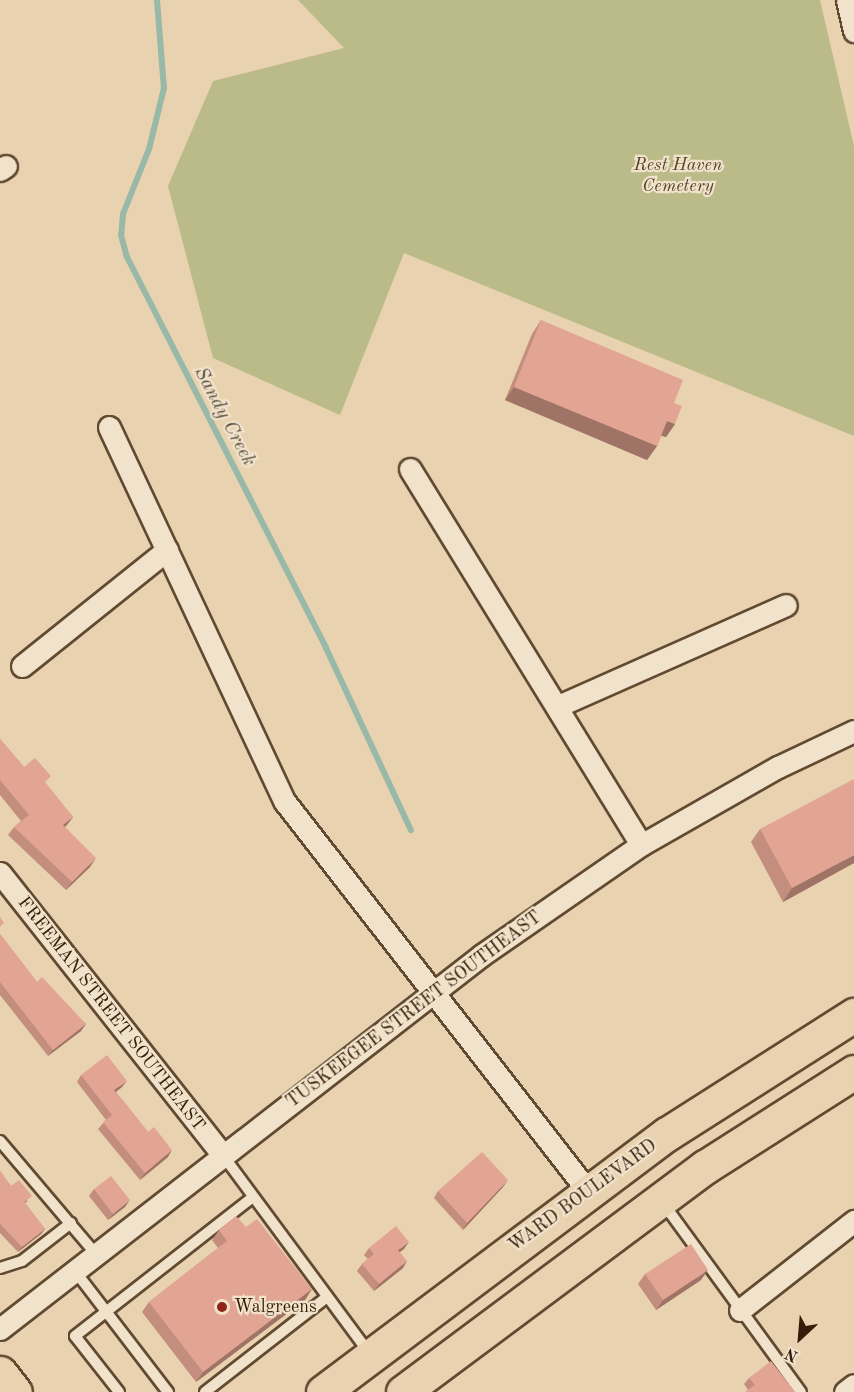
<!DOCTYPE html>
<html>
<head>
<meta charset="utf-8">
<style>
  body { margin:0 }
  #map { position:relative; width:854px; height:1392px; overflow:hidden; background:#e9d2af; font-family:"Old Standard TT",serif }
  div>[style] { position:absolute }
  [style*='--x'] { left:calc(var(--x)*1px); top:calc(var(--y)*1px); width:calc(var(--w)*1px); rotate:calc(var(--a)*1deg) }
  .green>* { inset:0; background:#babb88 }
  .stream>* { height:6px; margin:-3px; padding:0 3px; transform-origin:3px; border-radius:3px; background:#98b8a8 }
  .roads { filter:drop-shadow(2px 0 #624a32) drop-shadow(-2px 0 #624a32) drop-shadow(0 2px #624a32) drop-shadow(0 -2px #624a32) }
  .service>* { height:10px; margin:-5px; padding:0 5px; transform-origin:5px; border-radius:5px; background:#f1e2cb }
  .minor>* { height:21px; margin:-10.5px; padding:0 10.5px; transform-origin:10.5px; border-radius:10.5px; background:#f1e2cb }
  .primary>* { height:33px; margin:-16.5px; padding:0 16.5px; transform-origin:16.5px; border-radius:16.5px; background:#e9d2af }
  .trunk>* { height:33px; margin:-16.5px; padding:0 16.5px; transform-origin:16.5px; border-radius:16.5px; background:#e9d2af }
  .wall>* { inset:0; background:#c38e7e }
  .shaded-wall>* { inset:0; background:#9f7467 }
  .building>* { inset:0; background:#e3a593 }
  .dots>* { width:16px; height:16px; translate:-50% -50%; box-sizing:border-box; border:3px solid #f1e2cb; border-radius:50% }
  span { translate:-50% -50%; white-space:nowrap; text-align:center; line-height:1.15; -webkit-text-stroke:4.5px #f1e2cb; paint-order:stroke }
  .park-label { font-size:18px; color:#564429; font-style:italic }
  .street-label { font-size:18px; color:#351d09 }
  .poi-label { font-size:18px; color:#351d09 }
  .left { translate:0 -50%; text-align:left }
  .water-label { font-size:20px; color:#534c39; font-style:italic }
  .north { position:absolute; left:770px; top:1308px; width:60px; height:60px; -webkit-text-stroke:4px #f1e2cb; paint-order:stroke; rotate:206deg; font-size:16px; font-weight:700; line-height:24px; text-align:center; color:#351d09 }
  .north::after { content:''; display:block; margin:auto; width:21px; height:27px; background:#351d09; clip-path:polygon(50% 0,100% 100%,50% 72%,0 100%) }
</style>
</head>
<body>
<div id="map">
  <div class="green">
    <i style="clip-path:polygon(298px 0,820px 0,854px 146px,854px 436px,404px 253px,340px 415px,213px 358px,168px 186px,213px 81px,344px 48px)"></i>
  </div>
  <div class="stream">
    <i style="--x:157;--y:0;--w:88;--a:85.5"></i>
    <i style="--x:164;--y:88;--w:63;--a:103.8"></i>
    <i style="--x:149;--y:149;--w:70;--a:111.8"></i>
    <i style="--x:123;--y:214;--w:21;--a:95"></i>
    <i style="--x:121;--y:235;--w:23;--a:75"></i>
    <i style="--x:127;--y:257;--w:439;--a:63"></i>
    <i style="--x:326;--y:648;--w:201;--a:65"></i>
  </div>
  <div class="roads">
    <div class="service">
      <i style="--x:0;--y:1141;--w:148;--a:49.7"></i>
      <i style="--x:222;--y:1154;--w:249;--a:53.5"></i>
      <i style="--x:663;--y:1203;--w:234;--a:53.9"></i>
      <i style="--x:0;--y:1268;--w:23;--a:-18"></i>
      <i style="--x:22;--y:1261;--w:62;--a:-37.8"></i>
      <i style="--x:75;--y:1271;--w:153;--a:52.5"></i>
      <i style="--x:119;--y:1392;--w:71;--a:-128.2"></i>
      <i style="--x:75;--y:1336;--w:226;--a:-38"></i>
      <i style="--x:205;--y:1392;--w:155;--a:-37.9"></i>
    </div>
    <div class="minor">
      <i style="--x:847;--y:0;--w:32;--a:77"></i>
      <i style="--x:0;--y:170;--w:7;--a:-34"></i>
      <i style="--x:109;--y:427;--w:414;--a:64.9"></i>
      <i style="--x:285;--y:802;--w:494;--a:52.1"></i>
      <i style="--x:410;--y:469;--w:441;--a:58.4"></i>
      <i style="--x:22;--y:666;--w:186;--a:-38.7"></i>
      <i style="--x:558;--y:706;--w:249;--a:-23.9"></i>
      <i style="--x:0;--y:873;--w:358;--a:51.7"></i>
      <i style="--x:740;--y:1310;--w:145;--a:-38"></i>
      <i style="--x:0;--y:1329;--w:610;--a:-37.81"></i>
      <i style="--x:482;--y:955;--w:193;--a:-34.7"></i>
      <i style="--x:641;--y:845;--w:158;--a:-29.7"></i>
      <i style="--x:778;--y:767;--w:84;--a:-25.3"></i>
      <i style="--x:845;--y:1392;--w:11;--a:-38"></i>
    </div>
    <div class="primary">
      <i style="--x:0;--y:1373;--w:24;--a:52"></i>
    </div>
    <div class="trunk">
      <i style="--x:323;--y:1392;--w:430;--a:-36.9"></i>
      <i style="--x:667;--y:1134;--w:222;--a:-32.5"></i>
      <i style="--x:403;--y:1392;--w:377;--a:-36.7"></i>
      <i style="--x:705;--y:1167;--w:177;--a:-32.5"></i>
    </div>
  </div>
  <div class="wall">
    <i style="clip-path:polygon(541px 320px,674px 403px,675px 424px,666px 437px,661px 436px,657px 446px,647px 460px,505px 400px,532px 334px)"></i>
    <i style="clip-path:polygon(0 739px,24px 767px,46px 784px,73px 817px,65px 827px,90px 867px,66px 890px,8px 835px,14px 827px,21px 821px,0 795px)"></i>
    <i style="clip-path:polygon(760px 829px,854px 863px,783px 902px,751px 842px)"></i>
    <i style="clip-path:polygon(0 934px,37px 982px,86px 1024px,81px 1031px,48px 1056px,0 995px)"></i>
    <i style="clip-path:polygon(81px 1075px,122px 1087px,116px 1092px,168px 1157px,140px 1180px,98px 1129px,106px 1120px,77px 1082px)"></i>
    <i style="clip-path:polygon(0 1171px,11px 1186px,28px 1201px,25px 1203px,45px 1229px,41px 1234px,18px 1252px,0 1233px)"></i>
    <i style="clip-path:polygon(503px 1187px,463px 1230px,434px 1198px,438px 1191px)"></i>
    <i style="clip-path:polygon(94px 1189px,125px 1207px,108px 1220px,89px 1196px)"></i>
    <i style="clip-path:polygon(246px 1227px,312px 1289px,305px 1300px,196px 1382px,142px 1312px,149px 1302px,218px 1248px,212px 1240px,219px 1230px)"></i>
    <i style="clip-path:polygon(369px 1248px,404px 1249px,400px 1252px,403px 1268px,374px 1291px,357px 1271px,362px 1264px,368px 1259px,364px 1255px)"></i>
    <i style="clip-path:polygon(645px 1274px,701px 1280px,656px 1310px,638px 1284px)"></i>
    <i style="clip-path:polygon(749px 1378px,795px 1392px,748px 1390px,744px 1384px)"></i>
  </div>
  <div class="shaded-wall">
    <i style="clip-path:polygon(514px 387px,657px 446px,647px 460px,505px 400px)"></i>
    <i style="clip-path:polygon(667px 421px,675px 424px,666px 437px,658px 434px)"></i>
    <i style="clip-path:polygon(73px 817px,67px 825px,57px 833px,63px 825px)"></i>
    <i style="clip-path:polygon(854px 855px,854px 863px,783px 902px,792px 888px)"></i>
    <i style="clip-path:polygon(96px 858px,90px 867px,66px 890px,72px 882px)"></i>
    <i style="clip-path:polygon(86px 1024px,81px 1031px,48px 1056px,53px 1050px)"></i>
    <i style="clip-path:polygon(127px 1081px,122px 1087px,109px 1097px,114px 1090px)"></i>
    <i style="clip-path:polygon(172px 1150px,168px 1157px,140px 1180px,145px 1173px)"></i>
    <i style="clip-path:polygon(508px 1180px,503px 1187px,463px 1230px,467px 1223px)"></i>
    <i style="clip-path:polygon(130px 1200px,125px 1207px,108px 1220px,113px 1214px)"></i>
    <i style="clip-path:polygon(45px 1229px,41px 1234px,18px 1252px,22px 1247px)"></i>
    <i style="clip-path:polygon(409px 1242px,404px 1249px,393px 1257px,398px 1250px)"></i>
    <i style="clip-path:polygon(407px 1261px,403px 1268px,374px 1291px,379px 1284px)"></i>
    <i style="clip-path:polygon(708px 1270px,701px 1280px,656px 1310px,663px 1300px)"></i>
    <i style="clip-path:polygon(312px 1289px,305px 1300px,196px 1382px,203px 1372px)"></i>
  </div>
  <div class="building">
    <i style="clip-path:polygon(541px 320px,683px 380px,674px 403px,682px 406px,675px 424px,667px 421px,657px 446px,514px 387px)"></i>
    <i style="clip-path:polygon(0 739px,24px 767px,35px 758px,51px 776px,45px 782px,73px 817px,63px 825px,96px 858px,72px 882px,14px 827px,29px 815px,0 780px)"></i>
    <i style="clip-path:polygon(854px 779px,854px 855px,792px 888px,760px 829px)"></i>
    <i style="clip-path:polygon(0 917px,4px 923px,0 927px)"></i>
    <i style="clip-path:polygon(0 934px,37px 982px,42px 977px,86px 1024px,53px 1050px,0 982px)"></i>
    <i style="clip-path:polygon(107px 1055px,127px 1081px,114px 1090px,148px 1132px,154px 1127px,172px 1150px,145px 1173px,103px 1122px,112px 1115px,81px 1075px)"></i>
    <i style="clip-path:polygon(482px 1152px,508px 1180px,467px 1223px,438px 1191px)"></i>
    <i style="clip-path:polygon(0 1171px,11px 1186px,19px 1180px,32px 1196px,24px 1202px,45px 1229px,22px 1247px,0 1224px)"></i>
    <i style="clip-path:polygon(111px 1176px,130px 1200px,113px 1214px,94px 1189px)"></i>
    <i style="clip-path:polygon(236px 1216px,246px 1227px,257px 1219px,312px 1289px,203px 1372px,149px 1302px,227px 1241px,219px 1230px)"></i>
    <i style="clip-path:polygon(396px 1226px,409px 1242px,398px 1250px,407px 1261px,379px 1284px,362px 1264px,374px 1254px,369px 1248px)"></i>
    <i style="clip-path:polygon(691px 1244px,708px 1270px,663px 1300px,645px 1274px)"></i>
    <i style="clip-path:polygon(771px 1361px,795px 1392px,745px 1392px,755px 1385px,749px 1378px)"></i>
  </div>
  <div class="dots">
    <i style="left:222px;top:1307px;background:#8f2418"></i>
  </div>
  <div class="park-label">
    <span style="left:678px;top:176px">Rest Haven<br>Cemetery</span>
  </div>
  <div class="street-label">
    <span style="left:414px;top:1010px;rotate:-37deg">TUSKEEGEE STREET SOUTHEAST</span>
    <span style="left:111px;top:1014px;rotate:52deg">FREEMAN STREET SOUTHEAST</span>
    <span style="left:583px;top:1196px;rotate:-36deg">WARD BOULEVARD</span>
  </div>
  <div class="poi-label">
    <span class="left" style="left:234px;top:1307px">Walgreens</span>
  </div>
  <div class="water-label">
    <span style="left:224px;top:417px;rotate:62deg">Sandy Creek</span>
  </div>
  <div class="north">N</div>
</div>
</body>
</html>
